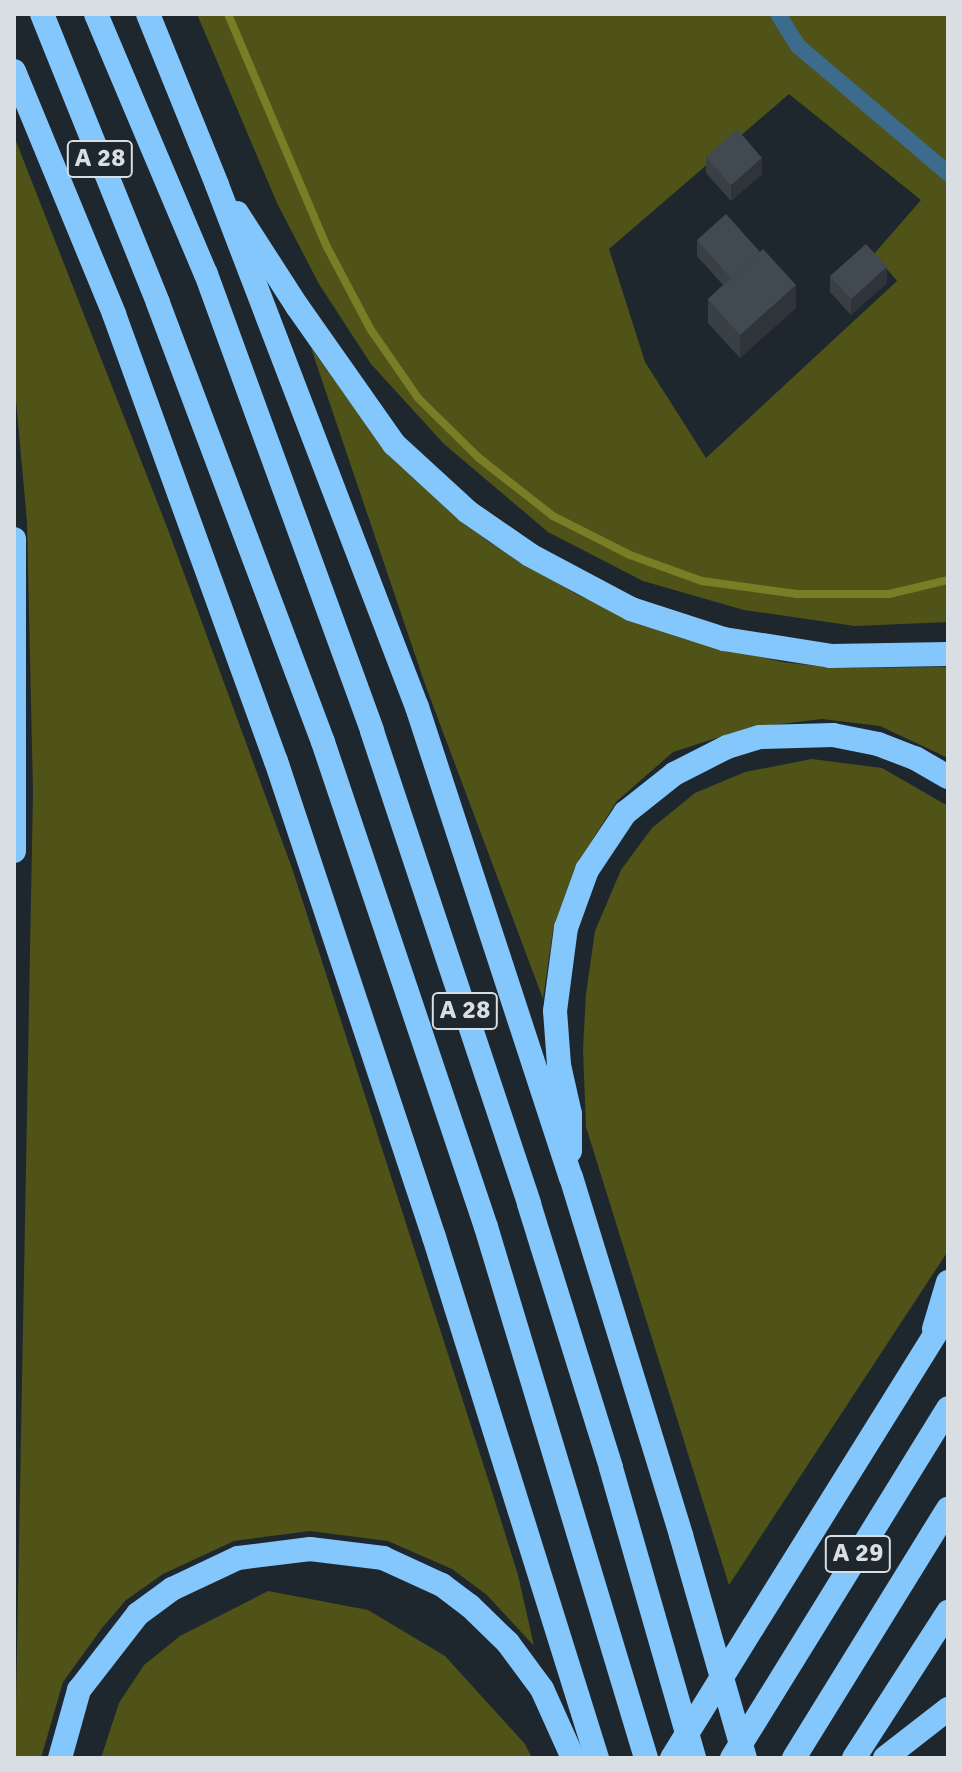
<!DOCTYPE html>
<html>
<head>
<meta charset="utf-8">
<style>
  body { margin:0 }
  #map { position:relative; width:962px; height:1772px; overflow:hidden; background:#1f272e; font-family:Signika,sans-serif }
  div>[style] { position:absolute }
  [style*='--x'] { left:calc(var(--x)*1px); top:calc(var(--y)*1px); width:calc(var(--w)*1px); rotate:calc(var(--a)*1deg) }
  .green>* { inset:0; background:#4f5317 }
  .stream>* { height:8px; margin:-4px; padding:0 4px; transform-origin:4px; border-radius:4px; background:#787d26 }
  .street>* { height:16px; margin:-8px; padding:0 8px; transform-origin:8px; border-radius:8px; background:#3d6b8e }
  .highway>* { height:24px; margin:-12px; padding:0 12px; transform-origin:12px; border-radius:12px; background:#84c7fc }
  .highway-bridge>* { height:24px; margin:-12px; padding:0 12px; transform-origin:12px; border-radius:12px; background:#84c7fc }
  .wall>* { inset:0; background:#384046 }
  .shaded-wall>* { inset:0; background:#2e3439 }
  .building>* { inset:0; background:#414a51 }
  span { translate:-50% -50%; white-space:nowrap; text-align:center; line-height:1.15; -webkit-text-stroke:8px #1f272e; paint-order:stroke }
  .shield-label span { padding:2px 6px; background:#1f272e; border:2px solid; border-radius:6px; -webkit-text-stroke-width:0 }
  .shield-label { font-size:26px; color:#d8dee2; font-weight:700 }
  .frame { position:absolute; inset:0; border:16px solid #d8dee2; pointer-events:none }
</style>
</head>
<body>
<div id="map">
  <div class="green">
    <i style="clip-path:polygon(evenodd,197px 14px,948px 14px,948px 622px,855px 626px,744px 610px,643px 581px,548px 532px,444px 444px,371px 364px,319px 284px,277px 203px,197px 14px,789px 94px,921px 200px,874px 254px,897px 281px,706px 458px,645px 362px,609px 249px,789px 94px)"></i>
    <i style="clip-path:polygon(14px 136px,167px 527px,293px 871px,488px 1479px,518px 1575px,534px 1646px,487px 1595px,452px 1569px,388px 1541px,310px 1531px,234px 1541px,163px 1574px,126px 1600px,102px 1628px,63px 1682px,41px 1758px,15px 1758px,33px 791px,27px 522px,14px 378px)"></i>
    <i style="clip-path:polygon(311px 348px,375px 436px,456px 515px,489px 542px,576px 594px,634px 621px,681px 638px,782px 662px,835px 668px,948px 667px,948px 758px,880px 726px,822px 719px,748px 728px,673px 752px,617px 801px,575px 867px,553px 930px,543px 999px,425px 684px)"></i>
    <i style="clip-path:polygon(812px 759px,882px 768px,948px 806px,948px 1251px,729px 1585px,586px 1127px,583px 1049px,586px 994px,595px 931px,621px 870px,652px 828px,695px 793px,745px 772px)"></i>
    <i style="clip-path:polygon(268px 1591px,368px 1610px,445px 1656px,525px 1744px,532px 1758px,101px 1758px,119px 1703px,144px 1665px,180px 1636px)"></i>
  </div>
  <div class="stream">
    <i style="--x:228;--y:14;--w:253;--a:67"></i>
    <i style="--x:327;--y:247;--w:94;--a:62.1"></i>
    <i style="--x:371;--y:330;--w:83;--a:55.3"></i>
    <i style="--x:418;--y:398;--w:86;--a:44.5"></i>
    <i style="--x:479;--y:458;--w:94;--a:38.1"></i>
    <i style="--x:553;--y:516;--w:86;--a:26.9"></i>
    <i style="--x:630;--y:555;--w:77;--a:19.9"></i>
    <i style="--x:702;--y:581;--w:96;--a:7.8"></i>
    <i style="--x:797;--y:594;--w:92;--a:0"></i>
    <i style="--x:889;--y:594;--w:61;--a:-13.3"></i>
  </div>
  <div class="street">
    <i style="--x:778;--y:14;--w:38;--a:58"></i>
    <i style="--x:798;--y:46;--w:197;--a:40.3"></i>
  </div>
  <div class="highway">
    <i style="--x:42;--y:14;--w:311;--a:68.1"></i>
    <i style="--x:158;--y:303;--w:469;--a:69.4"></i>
    <i style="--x:323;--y:742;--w:512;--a:71.42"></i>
    <i style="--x:486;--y:1227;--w:555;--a:73.23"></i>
    <i style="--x:96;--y:14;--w:282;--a:67.1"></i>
    <i style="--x:206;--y:274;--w:486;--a:70"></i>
    <i style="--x:372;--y:731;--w:498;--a:71.6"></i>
    <i style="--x:529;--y:1204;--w:276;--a:72.7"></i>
    <i style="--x:611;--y:1468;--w:302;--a:74"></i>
    <i style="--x:148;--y:14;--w:184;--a:68"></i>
    <i style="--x:217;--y:185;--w:559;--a:69.04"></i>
    <i style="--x:417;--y:707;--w:495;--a:71.9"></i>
    <i style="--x:571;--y:1177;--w:375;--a:72.9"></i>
    <i style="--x:681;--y:1535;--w:232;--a:74"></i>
    <i style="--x:14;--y:71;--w:263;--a:67.6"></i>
    <i style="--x:114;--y:314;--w:475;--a:70.1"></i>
    <i style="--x:276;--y:761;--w:502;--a:71.64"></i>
    <i style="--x:434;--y:1237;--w:546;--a:72.63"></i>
    <i style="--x:237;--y:213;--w:111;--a:57.2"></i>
    <i style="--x:297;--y:306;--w:169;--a:54.9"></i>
    <i style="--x:394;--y:444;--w:100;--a:42.6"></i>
    <i style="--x:468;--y:512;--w:75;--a:34.7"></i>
    <i style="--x:530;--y:555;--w:115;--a:28.1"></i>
    <i style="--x:631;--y:609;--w:98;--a:17.9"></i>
    <i style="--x:724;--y:639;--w:108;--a:9"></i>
    <i style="--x:831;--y:656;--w:117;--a:-1"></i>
    <i style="--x:14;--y:539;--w:312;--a:90"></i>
    <i style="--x:570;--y:1151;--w:37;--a:-90"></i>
    <i style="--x:570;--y:1114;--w:50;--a:-102.7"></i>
    <i style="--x:559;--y:1065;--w:54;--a:-94.2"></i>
    <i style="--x:555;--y:1011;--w:84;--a:-82.5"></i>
    <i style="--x:566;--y:928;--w:62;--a:-70.1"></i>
    <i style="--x:587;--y:870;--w:69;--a:-56.3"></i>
    <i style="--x:625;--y:813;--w:63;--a:-38.5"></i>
    <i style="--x:674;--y:774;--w:59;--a:-27"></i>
    <i style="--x:727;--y:747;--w:34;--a:-17"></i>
    <i style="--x:760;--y:737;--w:73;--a:-1.6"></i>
    <i style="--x:833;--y:735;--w:46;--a:11.3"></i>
    <i style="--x:878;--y:744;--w:40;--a:21"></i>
    <i style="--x:915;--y:758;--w:38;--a:30"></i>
    <i style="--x:934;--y:1329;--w:49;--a:-73.4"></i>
    <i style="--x:753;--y:1627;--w:369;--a:-58.1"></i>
    <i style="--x:768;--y:1700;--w:343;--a:-58.3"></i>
    <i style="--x:60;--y:1758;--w:71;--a:-74.4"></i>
    <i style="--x:79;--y:1690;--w:96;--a:-52.2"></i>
    <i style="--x:138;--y:1614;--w:42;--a:-36.3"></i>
    <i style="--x:172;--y:1589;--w:73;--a:-25.2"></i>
    <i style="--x:238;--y:1558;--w:73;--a:-7.1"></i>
    <i style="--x:310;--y:1549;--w:74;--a:7"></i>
    <i style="--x:383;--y:1558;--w:65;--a:24.6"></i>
    <i style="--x:442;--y:1585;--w:35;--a:37"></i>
    <i style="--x:470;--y:1606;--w:53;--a:44.2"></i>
    <i style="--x:508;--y:1643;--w:57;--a:53.5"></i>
    <i style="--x:542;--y:1689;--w:76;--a:65.8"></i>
    <i style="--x:794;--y:1758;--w:293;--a:-58.3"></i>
    <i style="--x:854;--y:1758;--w:174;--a:-57.2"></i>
    <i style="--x:885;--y:1758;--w:80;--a:-37.9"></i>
  </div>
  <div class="highway-bridge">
    <i style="--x:672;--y:1758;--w:154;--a:-58.3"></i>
    <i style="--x:732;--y:1758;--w:68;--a:-58.2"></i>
  </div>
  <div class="wall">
    <i style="clip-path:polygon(706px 157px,762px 174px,731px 201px,706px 173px)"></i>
    <i style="clip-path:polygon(697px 240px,796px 308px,740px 358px,708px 323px,708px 299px,723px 285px,697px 256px)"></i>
    <i style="clip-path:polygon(830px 276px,887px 283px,851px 315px,830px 292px)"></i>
  </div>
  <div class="shaded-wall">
    <i style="clip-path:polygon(762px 158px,762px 174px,731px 201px,731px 185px)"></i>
    <i style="clip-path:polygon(887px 267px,887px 283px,851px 315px,851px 299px)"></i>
    <i style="clip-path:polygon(796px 285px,796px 308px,740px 358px,740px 335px)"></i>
  </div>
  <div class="building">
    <i style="clip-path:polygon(737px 129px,762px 158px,731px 185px,706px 157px)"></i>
    <i style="clip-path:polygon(726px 214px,760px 252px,731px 278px,697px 240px)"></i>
    <i style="clip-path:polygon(866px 244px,887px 267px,851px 299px,830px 276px)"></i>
    <i style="clip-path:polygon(763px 249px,796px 285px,740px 335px,708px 299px)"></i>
  </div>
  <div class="shield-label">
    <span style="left:100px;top:159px">A 28</span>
    <span style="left:465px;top:1011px">A 28</span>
    <span style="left:858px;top:1554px">A 29</span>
  </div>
  <div class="frame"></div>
</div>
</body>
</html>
